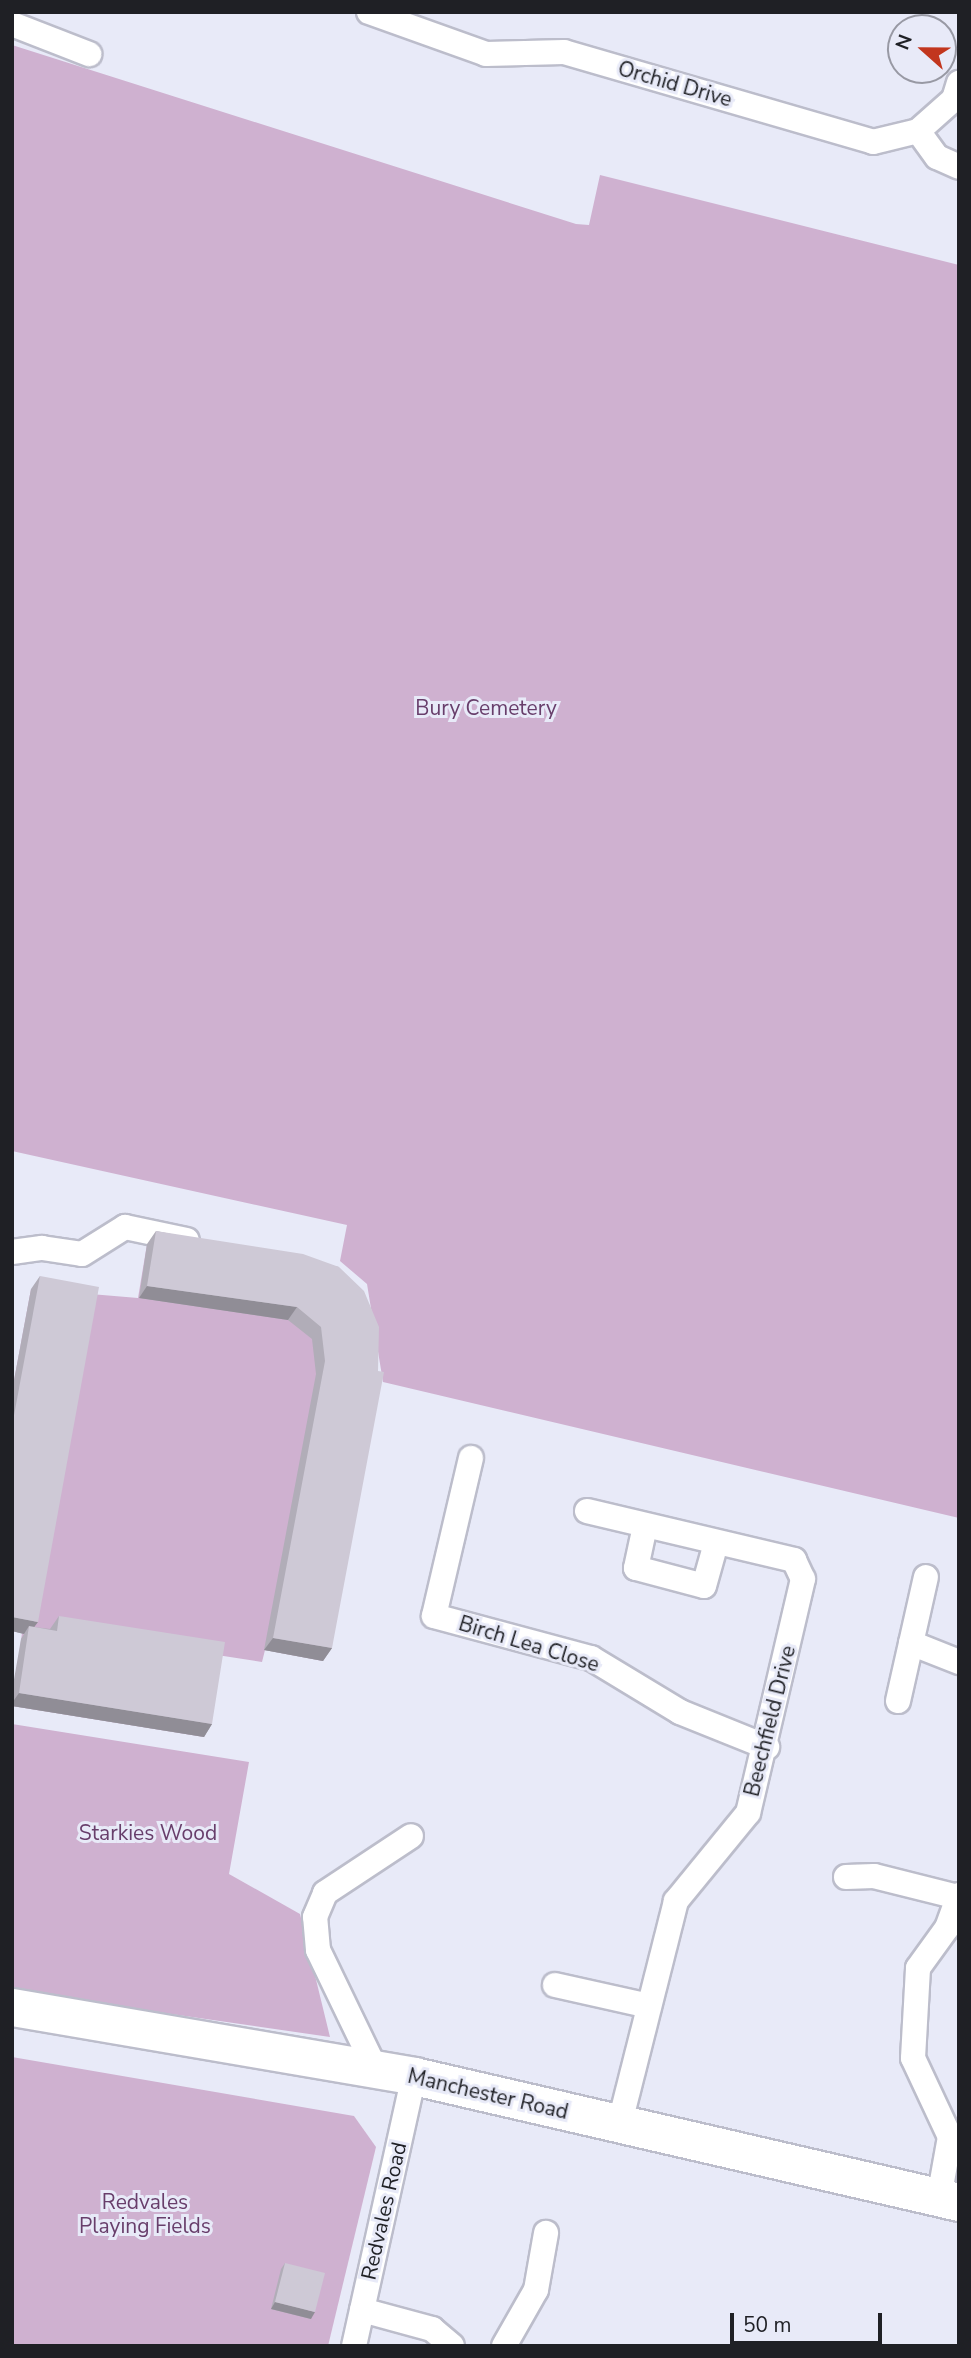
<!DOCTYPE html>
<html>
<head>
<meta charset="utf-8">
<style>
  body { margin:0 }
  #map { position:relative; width:971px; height:2358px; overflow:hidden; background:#e8eaf8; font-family:"Nunito Sans",sans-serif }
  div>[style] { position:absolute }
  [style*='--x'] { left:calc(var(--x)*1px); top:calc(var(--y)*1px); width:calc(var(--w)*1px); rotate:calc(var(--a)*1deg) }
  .green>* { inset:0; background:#cfb1d0 }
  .roads { filter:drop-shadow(2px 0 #bcbdcb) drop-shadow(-2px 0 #bcbdcb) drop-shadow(0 2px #bcbdcb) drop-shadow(0 -2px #bcbdcb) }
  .minor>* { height:24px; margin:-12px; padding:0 12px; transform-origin:12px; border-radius:12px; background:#fff }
  .highway>* { height:37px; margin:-18.5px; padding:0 18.5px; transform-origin:18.5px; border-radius:18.5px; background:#fff }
  .wall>* { inset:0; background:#b1adb8 }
  .shaded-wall>* { inset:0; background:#908d96 }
  .building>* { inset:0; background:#cec9d6 }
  span { translate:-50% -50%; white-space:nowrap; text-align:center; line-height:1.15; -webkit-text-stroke:6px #e8eaf8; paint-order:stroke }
  .street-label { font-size:21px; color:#1f2025 }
  .park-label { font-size:21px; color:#683e6b }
  .frame { position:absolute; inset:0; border:14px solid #1f2025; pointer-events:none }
  .north { position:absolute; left:887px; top:14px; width:70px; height:70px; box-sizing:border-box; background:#e8eaf8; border:2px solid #9899a4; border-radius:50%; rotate:291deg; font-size:19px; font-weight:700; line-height:28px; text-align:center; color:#1f2025 }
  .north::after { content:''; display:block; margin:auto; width:24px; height:32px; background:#c2361e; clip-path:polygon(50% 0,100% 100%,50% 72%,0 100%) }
  .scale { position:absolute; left:730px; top:2313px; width:152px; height:32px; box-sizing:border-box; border:4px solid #1f2025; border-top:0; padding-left:9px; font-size:21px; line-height:24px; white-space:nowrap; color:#1f2025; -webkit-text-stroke:5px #e8eaf8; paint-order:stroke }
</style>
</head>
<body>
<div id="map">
  <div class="green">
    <i style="clip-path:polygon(12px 45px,576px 224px,589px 225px,600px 175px,959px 265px,959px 1518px,383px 1382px,367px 1284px,340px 1261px,347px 1225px,12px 1151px)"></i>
    <i style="clip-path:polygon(147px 1244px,294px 1267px,375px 1385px,323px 1661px,265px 1650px,262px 1662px,217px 1655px,204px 1737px,12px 1706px,22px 1633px,12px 1631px,12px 1391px,31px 1289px,138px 1298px)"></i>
    <i style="clip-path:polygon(12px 1724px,249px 1762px,229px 1874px,300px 1914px,330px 2037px,12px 1991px)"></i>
    <i style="clip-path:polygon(12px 2057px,354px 2116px,376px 2147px,328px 2346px,12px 2346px)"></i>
  </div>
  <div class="roads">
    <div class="minor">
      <i style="--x:369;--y:12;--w:124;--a:19.7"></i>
      <i style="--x:486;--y:54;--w:78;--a:-1.5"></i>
      <i style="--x:564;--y:52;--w:322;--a:16.2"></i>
      <i style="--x:873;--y:142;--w:46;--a:-13.7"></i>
      <i style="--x:918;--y:131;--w:48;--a:-41.6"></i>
      <i style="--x:954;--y:99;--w:17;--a:-73"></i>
      <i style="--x:12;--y:24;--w:83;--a:21.3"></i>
      <i style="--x:918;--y:131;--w:32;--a:54"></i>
      <i style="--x:937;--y:157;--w:24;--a:24"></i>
      <i style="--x:12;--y:1252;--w:30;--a:-8"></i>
      <i style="--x:42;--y:1248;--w:40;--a:8.5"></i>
      <i style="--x:82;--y:1254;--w:51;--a:-32.1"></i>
      <i style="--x:125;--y:1227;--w:63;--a:11.8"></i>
      <i style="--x:471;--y:1458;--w:162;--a:103.2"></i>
      <i style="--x:434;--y:1616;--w:163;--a:15"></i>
      <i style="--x:591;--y:1658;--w:104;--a:31.2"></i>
      <i style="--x:680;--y:1712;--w:94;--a:21.9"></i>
      <i style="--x:587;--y:1511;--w:213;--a:13.3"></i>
      <i style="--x:794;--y:1560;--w:21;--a:65"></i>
      <i style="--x:803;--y:1579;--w:240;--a:103.2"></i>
      <i style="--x:748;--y:1813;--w:114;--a:129.3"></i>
      <i style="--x:676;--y:1901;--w:232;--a:104.2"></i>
      <i style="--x:645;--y:1526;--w:43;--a:102.1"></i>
      <i style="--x:636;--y:1568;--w:70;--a:14.8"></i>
      <i style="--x:704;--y:1586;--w:45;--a:-74.4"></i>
      <i style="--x:911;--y:1643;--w:52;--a:21.6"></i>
      <i style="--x:898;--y:1701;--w:127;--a:-77.3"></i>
      <i style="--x:846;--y:1877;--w:28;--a:-2"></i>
      <i style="--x:874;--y:1876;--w:87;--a:14"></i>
      <i style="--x:555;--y:1985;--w:96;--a:12.6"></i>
      <i style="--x:375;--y:2068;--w:131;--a:-115.8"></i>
      <i style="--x:318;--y:1950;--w:33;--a:-95"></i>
      <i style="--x:315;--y:1917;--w:26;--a:-67"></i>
      <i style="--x:325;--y:1893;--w:103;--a:-33.5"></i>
      <i style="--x:939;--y:2198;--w:62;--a:-79.8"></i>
      <i style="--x:950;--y:2137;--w:87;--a:-115.1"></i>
      <i style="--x:913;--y:2058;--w:90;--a:-86.8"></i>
      <i style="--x:918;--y:1968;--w:49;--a:-54.1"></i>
      <i style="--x:947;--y:1928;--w:35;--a:-70"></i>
      <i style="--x:362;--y:2310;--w:73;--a:15.2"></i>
      <i style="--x:432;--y:2329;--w:26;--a:40"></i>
      <i style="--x:354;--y:2346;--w:277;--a:-77.5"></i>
      <i style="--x:504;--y:2346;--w:64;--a:-60.3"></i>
      <i style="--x:536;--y:2290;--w:58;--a:-80"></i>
    </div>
    <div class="highway">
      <i style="--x:12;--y:2007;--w:408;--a:9.7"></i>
      <i style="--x:414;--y:2076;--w:559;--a:13.02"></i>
    </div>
  </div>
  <div class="wall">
    <i style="clip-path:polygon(156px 1231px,339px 1267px,332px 1648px,323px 1661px,264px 1650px,316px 1374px,312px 1339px,288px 1320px,139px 1298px,147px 1244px)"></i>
    <i style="clip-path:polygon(40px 1276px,34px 1627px,50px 1629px,59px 1616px,212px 1724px,204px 1737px,12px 1706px,12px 1691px,21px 1639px,24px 1634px,12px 1631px,12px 1391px,31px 1289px)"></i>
    <i style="clip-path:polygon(285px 2263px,311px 2319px,271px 2309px,281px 2269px)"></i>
  </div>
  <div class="shaded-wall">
    <i style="clip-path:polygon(147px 1286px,297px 1307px,288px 1320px,139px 1298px)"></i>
    <i style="clip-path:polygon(12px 1617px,38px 1622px,29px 1634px,29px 1626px,24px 1634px,12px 1631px)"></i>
    <i style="clip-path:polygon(273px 1638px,332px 1648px,323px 1661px,264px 1650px)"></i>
    <i style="clip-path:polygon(19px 1693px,212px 1724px,204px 1737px,12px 1706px,12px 1703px)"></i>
    <i style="clip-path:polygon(275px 2302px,315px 2312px,311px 2319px,271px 2309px)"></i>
  </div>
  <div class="building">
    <i style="clip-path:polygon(156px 1231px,303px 1254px,339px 1267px,364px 1291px,379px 1327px,378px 1371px,384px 1372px,332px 1648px,273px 1638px,325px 1361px,321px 1327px,297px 1307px,147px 1286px)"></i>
    <i style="clip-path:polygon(40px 1276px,99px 1287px,38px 1622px,12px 1617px,12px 1426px)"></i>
    <i style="clip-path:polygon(59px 1616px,225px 1642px,212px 1724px,19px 1693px,29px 1626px,57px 1631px)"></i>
    <i style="clip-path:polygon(285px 2263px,325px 2273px,315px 2312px,275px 2302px)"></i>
  </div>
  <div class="street-label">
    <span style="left:675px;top:84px;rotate:16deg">Orchid Drive</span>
    <span style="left:529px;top:1644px;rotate:17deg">Birch Lea Close</span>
    <span style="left:770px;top:1721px;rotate:-76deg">Beechfield Drive</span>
    <span style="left:488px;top:2094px;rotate:13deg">Manchester Road</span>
    <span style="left:384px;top:2211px;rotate:-77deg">Redvales Road</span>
  </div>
  <div class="park-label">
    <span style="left:486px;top:708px">Bury Cemetery</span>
    <span style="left:148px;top:1833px">Starkies Wood</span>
    <span style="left:145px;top:2214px">Redvales<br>Playing Fields</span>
  </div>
  <div class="frame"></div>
  <div class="north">N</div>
  <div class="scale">50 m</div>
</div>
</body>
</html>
